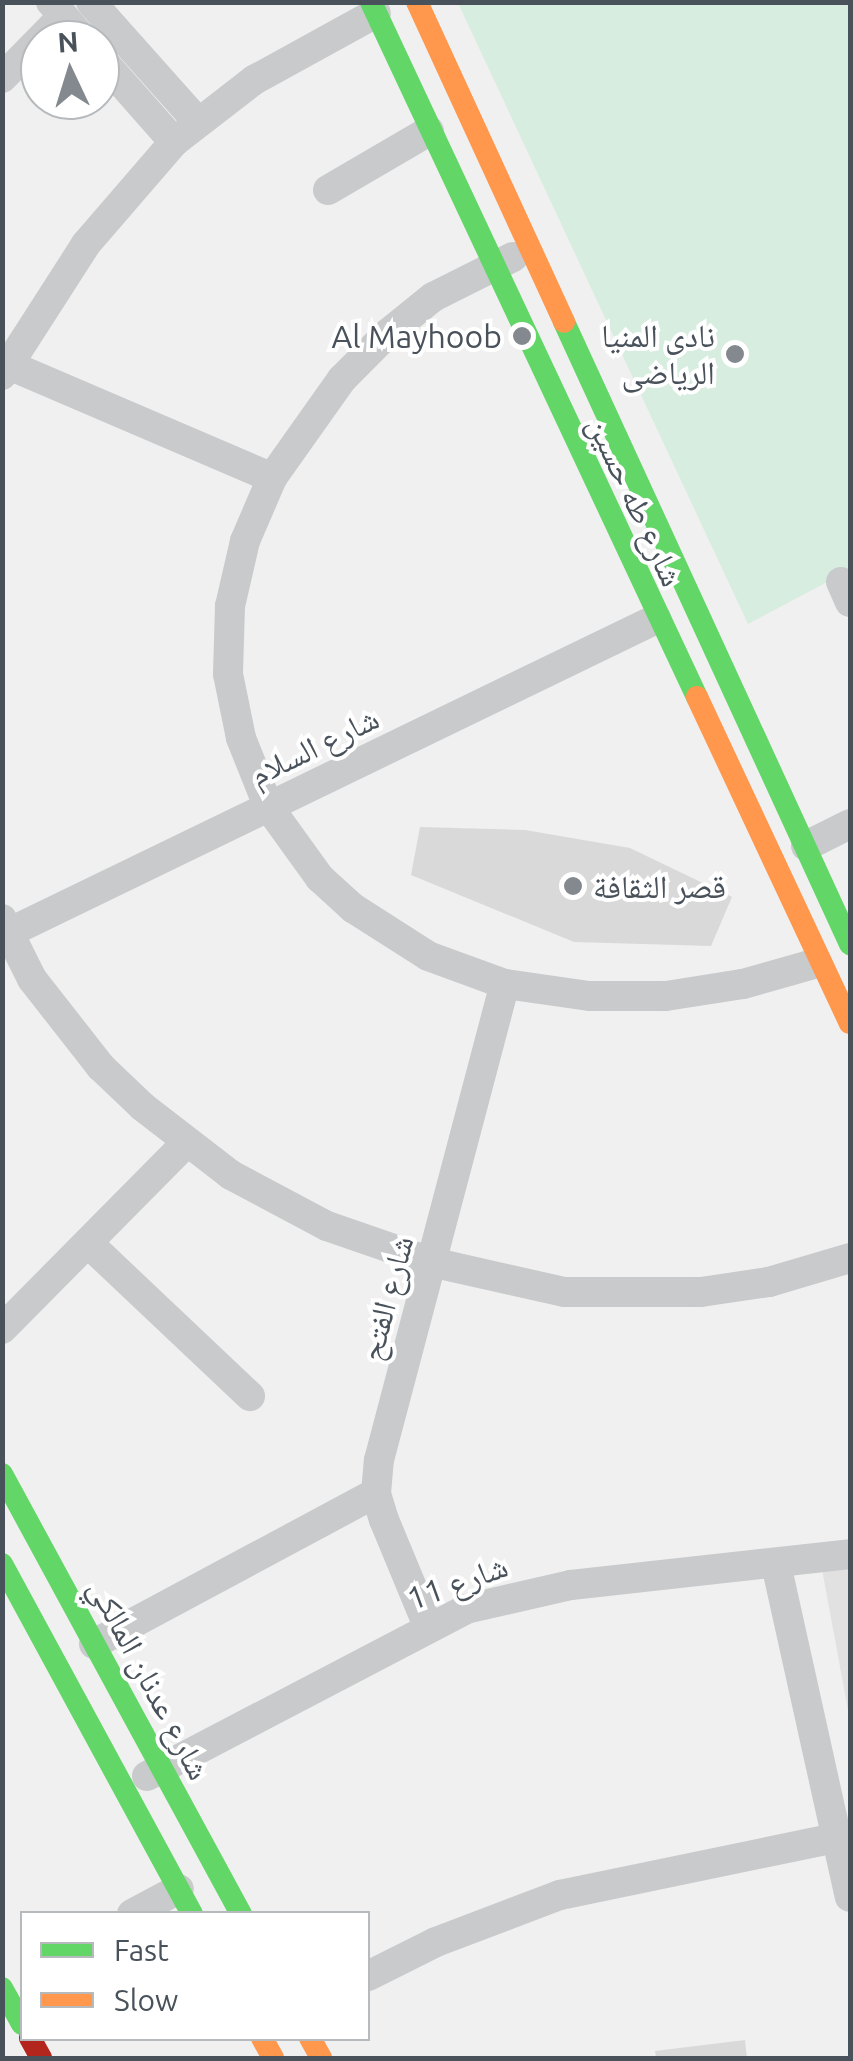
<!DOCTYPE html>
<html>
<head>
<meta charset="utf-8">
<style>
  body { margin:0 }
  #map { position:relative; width:853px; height:2061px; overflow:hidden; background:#f0f0f0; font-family:Ubuntu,"Noto Naskh Arabic",sans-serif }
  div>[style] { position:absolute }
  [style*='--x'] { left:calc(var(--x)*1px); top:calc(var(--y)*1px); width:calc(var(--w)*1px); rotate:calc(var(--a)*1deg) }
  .education>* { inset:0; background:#e2e1e1 }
  .green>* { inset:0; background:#d7eddf }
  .building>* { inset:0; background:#d9d9da }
  .street>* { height:30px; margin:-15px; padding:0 15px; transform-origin:15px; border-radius:15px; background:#c8cacc }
  .fast>* { height:22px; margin:-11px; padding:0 11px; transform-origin:11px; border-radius:11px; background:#63d668 }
  .slow>* { height:22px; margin:-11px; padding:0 11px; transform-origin:11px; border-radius:11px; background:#ff974d }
  .jam>* { height:22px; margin:-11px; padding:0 11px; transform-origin:11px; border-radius:11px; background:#b3261e }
  .dots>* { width:28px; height:28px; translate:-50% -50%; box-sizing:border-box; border:5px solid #fff; border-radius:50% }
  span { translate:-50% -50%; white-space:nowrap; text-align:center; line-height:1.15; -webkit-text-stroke:8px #fff; paint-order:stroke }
  .poi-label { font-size:32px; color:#49525b }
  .right { translate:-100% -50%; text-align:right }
  .left { translate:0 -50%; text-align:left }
  .street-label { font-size:32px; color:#49525b }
  .frame { position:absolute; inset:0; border:5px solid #49525b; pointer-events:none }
  .legend { position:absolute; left:20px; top:1911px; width:350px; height:130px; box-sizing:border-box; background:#fff; border:2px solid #b6babd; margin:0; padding:12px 18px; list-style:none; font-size:30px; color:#49525b }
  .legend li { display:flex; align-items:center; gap:20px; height:50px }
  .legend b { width:50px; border:2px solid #b6babd }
  .north { position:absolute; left:20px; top:20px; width:100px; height:100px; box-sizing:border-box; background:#fff; border:2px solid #b6babd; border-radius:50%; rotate:356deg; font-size:28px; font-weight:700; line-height:40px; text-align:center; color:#49525b }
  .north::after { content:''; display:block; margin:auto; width:35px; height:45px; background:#83898f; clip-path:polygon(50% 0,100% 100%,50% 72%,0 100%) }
</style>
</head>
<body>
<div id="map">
  <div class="education">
    <i style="clip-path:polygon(850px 1559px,850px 1721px,821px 1564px)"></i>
  </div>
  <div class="green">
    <i style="clip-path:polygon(458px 3px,850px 3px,850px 570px,748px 624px)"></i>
  </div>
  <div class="building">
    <i style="clip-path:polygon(420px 827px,525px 830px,630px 848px,732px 897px,711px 946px,574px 942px,411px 875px)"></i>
    <i style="clip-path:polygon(745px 2040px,747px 2058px,656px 2058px,655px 2051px)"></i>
  </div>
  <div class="street">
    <i style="--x:51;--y:2;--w:50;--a:49"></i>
    <i style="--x:91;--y:2;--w:161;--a:48.3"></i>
    <i style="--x:100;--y:58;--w:112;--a:48.6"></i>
    <i style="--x:2;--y:78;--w:87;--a:-45.5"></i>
    <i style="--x:328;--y:190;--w:117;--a:-30.3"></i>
    <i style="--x:513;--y:257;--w:89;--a:153.4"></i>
    <i style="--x:433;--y:297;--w:60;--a:141"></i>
    <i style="--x:386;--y:335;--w:62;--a:135"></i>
    <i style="--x:342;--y:379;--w:121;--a:125.3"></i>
    <i style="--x:272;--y:478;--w:69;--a:113.2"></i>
    <i style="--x:245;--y:541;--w:67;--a:103"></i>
    <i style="--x:230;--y:606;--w:68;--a:91.7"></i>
    <i style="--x:228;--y:674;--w:65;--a:78.5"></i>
    <i style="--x:241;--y:738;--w:73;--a:68.3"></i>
    <i style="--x:268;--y:806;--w:89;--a:54.2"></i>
    <i style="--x:320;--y:878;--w:45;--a:42.3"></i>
    <i style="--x:353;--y:908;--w:89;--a:32.6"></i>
    <i style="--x:428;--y:956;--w:82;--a:20"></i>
    <i style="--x:505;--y:984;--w:85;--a:8.1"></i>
    <i style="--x:589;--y:996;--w:77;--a:0"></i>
    <i style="--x:666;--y:996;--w:78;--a:-8.9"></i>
    <i style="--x:743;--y:984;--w:77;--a:-15.8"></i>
    <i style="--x:2;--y:362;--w:294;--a:23.2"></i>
    <i style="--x:2;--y:375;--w:156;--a:-57.3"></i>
    <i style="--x:86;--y:244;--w:135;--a:-49.2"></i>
    <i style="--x:174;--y:142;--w:101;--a:-37.8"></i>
    <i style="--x:254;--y:80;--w:139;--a:-28.8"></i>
    <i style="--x:841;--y:582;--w:22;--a:66"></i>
    <i style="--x:806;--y:846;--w:49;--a:-26.6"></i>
    <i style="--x:2;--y:919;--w:67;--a:63.4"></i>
    <i style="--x:32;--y:979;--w:112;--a:51.9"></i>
    <i style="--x:101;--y:1067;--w:58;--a:43.6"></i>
    <i style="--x:143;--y:1107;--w:111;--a:37.7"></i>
    <i style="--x:231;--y:1175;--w:109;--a:28"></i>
    <i style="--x:327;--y:1226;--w:110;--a:19.1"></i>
    <i style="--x:431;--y:1262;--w:136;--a:12.7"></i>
    <i style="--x:564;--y:1292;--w:137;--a:0"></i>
    <i style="--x:701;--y:1292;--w:69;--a:-8.4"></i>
    <i style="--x:769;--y:1282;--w:84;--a:-16.5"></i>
    <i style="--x:2;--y:936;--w:727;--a:-25.86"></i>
    <i style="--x:88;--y:1243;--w:223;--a:43.4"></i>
    <i style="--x:2;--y:1329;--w:262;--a:-45.3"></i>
    <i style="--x:776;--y:1564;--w:341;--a:77.5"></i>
    <i style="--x:428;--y:1626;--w:115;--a:-112.5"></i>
    <i style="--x:384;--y:1520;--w:28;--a:-107"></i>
    <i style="--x:376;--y:1493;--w:33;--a:-85"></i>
    <i style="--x:379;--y:1460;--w:492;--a:-75.2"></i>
    <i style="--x:94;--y:1644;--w:320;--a:-28.2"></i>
    <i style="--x:147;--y:1776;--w:360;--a:-27.6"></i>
    <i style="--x:466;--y:1609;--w:108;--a:-12.9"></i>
    <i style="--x:571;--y:1585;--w:281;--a:-6.3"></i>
    <i style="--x:132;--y:1914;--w:53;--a:-28"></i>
    <i style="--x:368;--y:1976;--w:76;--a:-26.6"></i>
    <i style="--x:436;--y:1942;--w:133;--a:-20.8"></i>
    <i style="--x:560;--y:1895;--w:296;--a:-11.7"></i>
  </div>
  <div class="fast">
    <i style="--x:371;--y:2;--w:768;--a:64.87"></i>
    <i style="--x:564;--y:322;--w:685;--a:65.31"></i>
    <i style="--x:2;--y:1474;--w:501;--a:61.49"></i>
    <i style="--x:2;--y:1564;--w:398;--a:61.5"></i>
    <i style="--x:2;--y:1988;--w:41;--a:60.9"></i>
  </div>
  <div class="slow">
    <i style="--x:417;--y:2;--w:352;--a:65.3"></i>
    <i style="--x:697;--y:697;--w:360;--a:64.9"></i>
    <i style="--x:262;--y:2038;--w:23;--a:61"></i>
    <i style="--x:310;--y:2038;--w:23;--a:61"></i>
  </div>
  <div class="jam">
    <i style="--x:30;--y:2038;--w:23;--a:61"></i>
  </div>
  <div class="dots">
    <i style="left:522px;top:336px;background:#83898f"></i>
    <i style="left:735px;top:354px;background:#83898f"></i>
    <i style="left:573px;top:886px;background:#83898f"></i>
  </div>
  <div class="poi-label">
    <span class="right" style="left:502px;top:336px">Al Mayhoob</span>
    <span class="right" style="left:715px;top:354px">نادى المنيا<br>الرياضى</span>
    <span class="left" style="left:593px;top:886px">قصر الثقافة</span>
  </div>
  <div class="street-label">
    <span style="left:636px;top:501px;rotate:65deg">شارع طه حسين</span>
    <span style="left:314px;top:746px;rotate:-26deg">شارع السلام</span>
    <span style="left:386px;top:1298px;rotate:-75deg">شارع الفتح</span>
    <span style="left:457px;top:1582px;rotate:-20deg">شارع 11</span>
    <span style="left:150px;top:1679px;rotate:62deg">شارع عدنان المالكي</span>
  </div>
  <div class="frame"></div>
  <ul class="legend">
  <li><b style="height:12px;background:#63d668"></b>Fast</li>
  <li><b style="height:12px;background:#ff974d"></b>Slow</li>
  </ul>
  <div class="north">N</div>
</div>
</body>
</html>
